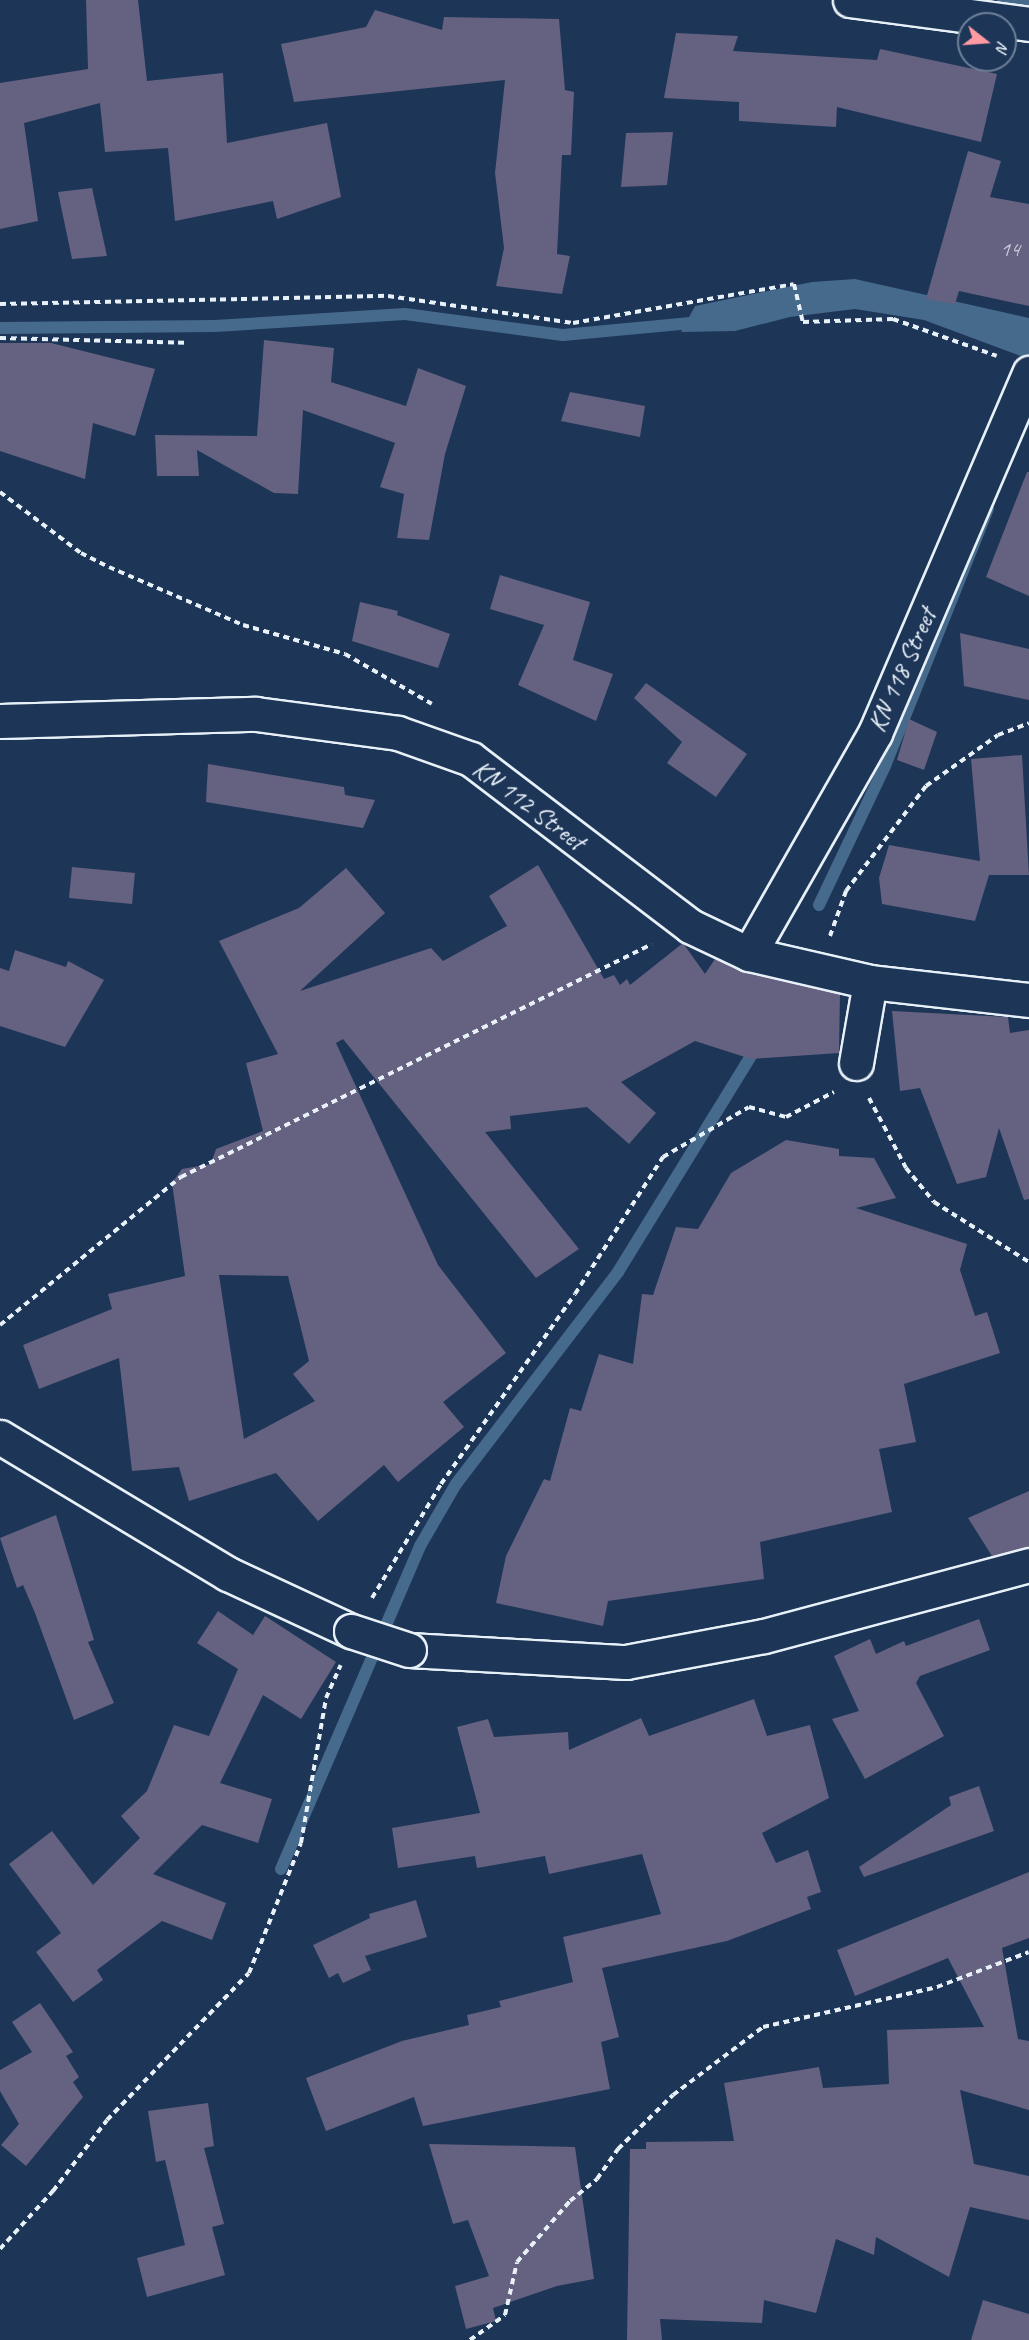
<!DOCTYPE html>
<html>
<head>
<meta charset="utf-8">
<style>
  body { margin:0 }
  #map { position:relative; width:1029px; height:2340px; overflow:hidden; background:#1d3557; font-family:Caveat,sans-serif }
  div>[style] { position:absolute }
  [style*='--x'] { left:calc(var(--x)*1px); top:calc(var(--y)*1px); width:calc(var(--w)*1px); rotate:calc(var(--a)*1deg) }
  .water>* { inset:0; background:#456a8c }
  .stream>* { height:12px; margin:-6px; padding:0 6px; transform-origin:6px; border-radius:6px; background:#456a8c }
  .building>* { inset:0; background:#656180 }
  .path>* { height:4px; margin-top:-2px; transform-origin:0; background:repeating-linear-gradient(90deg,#e8f1f8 0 6px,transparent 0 10.5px) }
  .roads { filter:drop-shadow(2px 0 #e8f1f8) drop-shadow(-2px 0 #e8f1f8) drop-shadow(0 2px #e8f1f8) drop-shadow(0 -2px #e8f1f8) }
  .minor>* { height:33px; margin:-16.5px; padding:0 16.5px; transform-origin:16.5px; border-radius:16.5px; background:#1d3557 }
  .major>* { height:33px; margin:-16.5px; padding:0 16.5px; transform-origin:16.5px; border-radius:16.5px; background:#1d3557 }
  .bridges { filter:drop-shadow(2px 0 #e8f1f8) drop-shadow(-2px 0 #e8f1f8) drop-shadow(0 2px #e8f1f8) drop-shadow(0 -2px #e8f1f8) }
  .minor-bridge>* { height:33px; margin:-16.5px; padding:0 16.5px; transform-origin:16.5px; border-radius:16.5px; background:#1d3557 }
  span { translate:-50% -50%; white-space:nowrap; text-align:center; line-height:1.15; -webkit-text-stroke:6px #1d3557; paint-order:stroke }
  .number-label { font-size:22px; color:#c7cdda }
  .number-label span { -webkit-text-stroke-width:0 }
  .street-label { font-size:26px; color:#e8f1f8 }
  .north { position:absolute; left:957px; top:12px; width:60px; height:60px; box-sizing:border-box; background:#1d3557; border:2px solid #6e8097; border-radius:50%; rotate:107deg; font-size:16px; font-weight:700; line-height:24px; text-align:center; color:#e8f1f8 }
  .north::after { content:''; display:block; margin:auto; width:21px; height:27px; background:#ff9aa2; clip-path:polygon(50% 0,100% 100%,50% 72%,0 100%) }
</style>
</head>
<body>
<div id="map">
  <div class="water">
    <i style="clip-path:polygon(855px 279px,1029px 318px,1029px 359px,924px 320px,855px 309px,790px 317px,735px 331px,681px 332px,695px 306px,812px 282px)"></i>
  </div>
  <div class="stream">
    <i style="--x:1003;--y:0;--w:26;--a:7"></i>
    <i style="--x:0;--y:328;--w:215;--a:-0.5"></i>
    <i style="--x:215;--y:326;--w:190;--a:-3.6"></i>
    <i style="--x:405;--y:314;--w:159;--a:7.6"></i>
    <i style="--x:563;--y:335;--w:139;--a:-5.4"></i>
    <i style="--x:819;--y:905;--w:154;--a:-64.6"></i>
    <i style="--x:885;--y:766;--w:277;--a:-68.2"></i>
    <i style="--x:281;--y:1869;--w:352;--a:-66.7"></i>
    <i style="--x:420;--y:1546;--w:72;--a:-59.9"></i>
    <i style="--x:456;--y:1484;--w:267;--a:-52.6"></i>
    <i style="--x:618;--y:1272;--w:265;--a:-58.4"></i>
  </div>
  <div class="building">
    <i style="clip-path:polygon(86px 0,138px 0,147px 81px,223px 73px,227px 143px,327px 123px,341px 197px,277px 219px,273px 201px,175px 221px,168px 148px,105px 152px,100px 103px,24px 123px,38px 221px,0 229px,0 83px,88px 69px)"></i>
    <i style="clip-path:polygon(375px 10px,442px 30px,444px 17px,559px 19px,565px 90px,574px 92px,571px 155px,562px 155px,557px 254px,570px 256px,562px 294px,496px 286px,504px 248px,495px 173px,505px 80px,294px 102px,281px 44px,366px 27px)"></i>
    <i style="clip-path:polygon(676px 33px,738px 36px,733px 51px,877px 60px,880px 49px,997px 74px,981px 142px,837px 107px,836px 127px,739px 121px,739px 102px,664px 98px)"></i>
    <i style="clip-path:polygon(673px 132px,667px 185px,621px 187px,626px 133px)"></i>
    <i style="clip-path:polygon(968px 151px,1001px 161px,990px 197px,1029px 204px,1029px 306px,959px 291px,955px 304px,926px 299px)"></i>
    <i style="clip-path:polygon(92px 188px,107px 256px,72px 259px,58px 192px)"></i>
    <i style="clip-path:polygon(264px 340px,334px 348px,331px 382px,406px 406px,418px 368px,466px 386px,445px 454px,429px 540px,397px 538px,404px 494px,380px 487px,395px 443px,303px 410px,298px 494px,274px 493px,197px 450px,199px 476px,157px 476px,155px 435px,257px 436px)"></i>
    <i style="clip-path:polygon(0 343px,51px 343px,155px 369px,135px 436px,93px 423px,85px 479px,0 451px)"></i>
    <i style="clip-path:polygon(570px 392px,645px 406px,640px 437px,561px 421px)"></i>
    <i style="clip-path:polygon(1027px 472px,1029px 472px,1029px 596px,986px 577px)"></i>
    <i style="clip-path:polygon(500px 575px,590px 602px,573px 660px,613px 674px,596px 721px,518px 685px,544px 625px,490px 609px)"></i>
    <i style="clip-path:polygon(360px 602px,398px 611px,397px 615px,450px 634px,438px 668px,352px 641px)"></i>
    <i style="clip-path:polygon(960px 633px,1029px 649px,1029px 700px,964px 686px)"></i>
    <i style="clip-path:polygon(646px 683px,747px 754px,716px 797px,667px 763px,682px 742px,634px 698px)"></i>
    <i style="clip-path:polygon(909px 719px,937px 732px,924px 770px,897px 760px)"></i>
    <i style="clip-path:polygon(1022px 755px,1029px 875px,989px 875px,975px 921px,882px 904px,879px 878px,889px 845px,980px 861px,971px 759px)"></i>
    <i style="clip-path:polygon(208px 764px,344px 787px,345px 795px,375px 800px,363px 828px,206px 802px)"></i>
    <i style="clip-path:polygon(evenodd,538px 865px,604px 979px,614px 975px,620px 985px,627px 979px,630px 985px,683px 943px,705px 974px,715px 959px,742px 972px,840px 994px,839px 1053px,751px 1059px,695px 1041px,621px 1082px,656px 1113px,629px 1144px,587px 1107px,510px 1116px,511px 1129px,485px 1132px,579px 1249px,536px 1278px,343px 1039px,336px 1043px,438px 1265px,506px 1353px,443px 1402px,464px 1427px,398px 1482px,384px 1465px,318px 1521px,276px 1473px,189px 1501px,179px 1467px,132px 1471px,119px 1358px,39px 1389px,23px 1345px,112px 1309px,108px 1294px,185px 1276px,172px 1183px,182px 1169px,211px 1164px,216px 1149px,263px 1131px,246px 1063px,278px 1054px,219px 941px,299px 908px,346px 868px,385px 913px,300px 991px,431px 948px,443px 961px,507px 926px,489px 896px,538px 865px,219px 1275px,288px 1276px,309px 1361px,293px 1374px,315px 1401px,244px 1439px,219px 1275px)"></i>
    <i style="clip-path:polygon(72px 867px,135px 873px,132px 904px,69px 898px)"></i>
    <i style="clip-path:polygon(15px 950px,66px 967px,68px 961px,104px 980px,65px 1047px,0 1026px,0 968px,9px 971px)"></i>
    <i style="clip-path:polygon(892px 1011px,1008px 1017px,1010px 1033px,1029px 1030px,1029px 1199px,1024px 1200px,999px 1128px,986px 1177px,957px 1184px,920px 1088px,900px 1091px)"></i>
    <i style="clip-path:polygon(786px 1140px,839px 1149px,839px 1156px,874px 1158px,896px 1198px,856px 1208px,967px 1244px,960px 1270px,975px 1316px,987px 1312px,1000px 1353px,904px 1384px,916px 1442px,879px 1449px,892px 1512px,760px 1542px,764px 1579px,608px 1601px,603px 1626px,496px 1603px,506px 1556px,544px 1479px,550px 1481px,570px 1408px,581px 1411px,599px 1354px,633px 1364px,642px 1294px,653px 1295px,676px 1227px,698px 1229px,731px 1173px)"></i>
    <i style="clip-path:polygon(1029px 1491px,1029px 1547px,992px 1556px,968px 1518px)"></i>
    <i style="clip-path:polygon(56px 1515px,94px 1640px,88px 1642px,114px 1703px,74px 1720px,35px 1613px,23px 1585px,17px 1588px,0 1538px)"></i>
    <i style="clip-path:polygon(218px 1611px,253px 1635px,265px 1616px,336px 1662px,301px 1719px,263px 1695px,220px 1783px,272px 1799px,258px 1843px,202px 1825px,153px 1874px,226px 1903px,212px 1940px,162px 1921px,97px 1970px,103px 1980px,73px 2002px,36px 1952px,61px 1933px,9px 1864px,52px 1831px,93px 1885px,140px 1838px,121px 1816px,147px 1791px,174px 1725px,209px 1736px,238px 1669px,197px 1643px)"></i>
    <i style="clip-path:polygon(979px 1619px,990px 1650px,920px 1676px,916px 1683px,944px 1736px,865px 1779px,832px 1719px,859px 1711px,834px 1656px,870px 1639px,876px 1654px,904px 1641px,906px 1646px)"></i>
    <i style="clip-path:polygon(754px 1699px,767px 1736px,810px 1725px,829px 1798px,762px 1833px,776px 1863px,808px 1850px,821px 1892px,807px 1897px,811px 1909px,727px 1941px,602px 1968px,619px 2037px,601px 2042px,610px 2089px,423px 2126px,414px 2097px,326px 2131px,306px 2078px,402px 2041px,469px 2025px,467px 2015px,501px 2007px,499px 2001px,573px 1982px,563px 1937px,661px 1914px,642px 1854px,549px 1874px,545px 1856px,477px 1868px,475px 1856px,398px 1868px,392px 1828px,480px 1813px,457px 1727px,488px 1719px,494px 1737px,568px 1732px,569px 1750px,641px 1718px,649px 1736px)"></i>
    <i style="clip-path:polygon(979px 1786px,994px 1831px,864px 1877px,859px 1867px,951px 1805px,949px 1797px)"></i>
    <i style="clip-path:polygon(1029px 1872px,1029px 1938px,1002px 1948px,1018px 2039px,1029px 2041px,1029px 2110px,960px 2090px,974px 2164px,1029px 2176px,1029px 2220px,970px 2207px,949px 2277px,876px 2237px,874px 2255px,836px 2239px,816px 2313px,764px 2300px,762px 2323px,660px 2319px,662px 2340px,627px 2340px,630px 2149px,646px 2149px,646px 2142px,734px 2141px,724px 2083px,819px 2067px,823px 2088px,889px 2084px,887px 2030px,984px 2027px,948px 1958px,855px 1996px,837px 1950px)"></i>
    <i style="clip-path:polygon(416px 1900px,427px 1937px,365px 1956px,371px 1970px,343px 1983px,338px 1973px,329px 1978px,313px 1945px,370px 1918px,369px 1914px)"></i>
    <i style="clip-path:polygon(40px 2003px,73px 2052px,66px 2056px,79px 2077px,73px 2082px,83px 2097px,26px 2166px,1px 2145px,19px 2124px,0 2091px,0 2070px,32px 2052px,12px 2022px)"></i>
    <i style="clip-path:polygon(208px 2103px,214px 2146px,204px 2148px,224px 2224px,212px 2227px,225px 2275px,147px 2297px,137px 2258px,185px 2245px,165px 2160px,156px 2162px,148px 2111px)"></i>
    <i style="clip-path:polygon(429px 2144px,575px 2147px,594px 2279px,557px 2286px,493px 2308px,496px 2321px,466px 2329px,455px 2286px,489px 2276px,468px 2220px,453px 2224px)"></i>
    <i style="clip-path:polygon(983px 2300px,1029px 2314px,1029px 2340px,971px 2340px)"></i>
  </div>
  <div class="path">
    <i style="--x:0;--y:304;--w:388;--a:-1.2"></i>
    <i style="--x:388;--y:296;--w:187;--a:8.3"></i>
    <i style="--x:573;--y:323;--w:224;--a:-10"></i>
    <i style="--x:794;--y:284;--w:39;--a:77"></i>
    <i style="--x:803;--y:322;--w:90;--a:-1.9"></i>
    <i style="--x:893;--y:319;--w:110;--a:19.6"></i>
    <i style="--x:0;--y:338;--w:185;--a:1.5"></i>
    <i style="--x:0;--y:492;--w:101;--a:37"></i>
    <i style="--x:81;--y:553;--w:31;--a:27"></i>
    <i style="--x:109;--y:567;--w:146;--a:23.4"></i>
    <i style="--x:243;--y:625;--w:106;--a:15.9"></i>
    <i style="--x:345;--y:654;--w:100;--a:29.9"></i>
    <i style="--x:830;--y:936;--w:48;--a:-70.4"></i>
    <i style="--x:846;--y:891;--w:132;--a:-52.7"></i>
    <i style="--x:926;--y:786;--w:88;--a:-35.3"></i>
    <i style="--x:998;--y:735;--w:33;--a:-21"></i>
    <i style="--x:869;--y:1098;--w:79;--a:62.1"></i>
    <i style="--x:906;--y:1168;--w:44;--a:50.5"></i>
    <i style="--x:934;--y:1202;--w:112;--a:32.3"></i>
    <i style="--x:0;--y:1325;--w:234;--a:-39.3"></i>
    <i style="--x:181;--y:1177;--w:525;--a:-26.32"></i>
    <i style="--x:372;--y:1598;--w:133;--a:-58.8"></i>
    <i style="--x:441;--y:1484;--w:232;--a:-54.8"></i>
    <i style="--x:575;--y:1294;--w:163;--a:-57.3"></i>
    <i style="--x:663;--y:1157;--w:99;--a:-30.2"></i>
    <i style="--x:749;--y:1107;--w:38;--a:15"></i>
    <i style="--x:786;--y:1117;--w:54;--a:-27.5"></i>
    <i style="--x:0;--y:2249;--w:79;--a:-47.6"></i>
    <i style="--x:53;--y:2191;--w:89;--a:-52.7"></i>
    <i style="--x:107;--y:2120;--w:204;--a:-46"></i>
    <i style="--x:249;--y:1973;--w:140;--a:-68.2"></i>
    <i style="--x:301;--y:1843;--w:147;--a:-80.2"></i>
    <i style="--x:326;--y:1698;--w:36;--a:-66"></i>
    <i style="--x:470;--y:2340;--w:43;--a:-35.5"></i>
    <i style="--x:505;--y:2315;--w:54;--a:-77.2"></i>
    <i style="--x:517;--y:2262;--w:81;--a:-49"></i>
    <i style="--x:570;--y:2201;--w:35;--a:-39"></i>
    <i style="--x:597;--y:2179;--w:37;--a:-55"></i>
    <i style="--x:618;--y:2149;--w:77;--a:-44.5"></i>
    <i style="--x:673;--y:2095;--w:113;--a:-37.1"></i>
    <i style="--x:763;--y:2027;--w:179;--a:-12.9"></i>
    <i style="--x:937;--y:1987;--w:98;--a:-20.8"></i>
  </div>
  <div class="roads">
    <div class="minor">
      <i style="--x:0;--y:721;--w:256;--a:-1.6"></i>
      <i style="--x:256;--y:714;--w:143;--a:7.6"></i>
      <i style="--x:398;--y:733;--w:77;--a:19.6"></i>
      <i style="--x:471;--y:759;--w:275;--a:37.3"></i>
      <i style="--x:690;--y:926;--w:65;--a:25.4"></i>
      <i style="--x:749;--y:954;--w:124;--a:13"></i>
      <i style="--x:870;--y:982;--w:160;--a:6.5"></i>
      <i style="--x:749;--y:954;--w:254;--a:-60.3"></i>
      <i style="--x:875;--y:733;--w:392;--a:-66.8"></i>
      <i style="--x:856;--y:1063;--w:82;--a:-80.2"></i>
      <i style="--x:0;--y:1437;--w:266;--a:31"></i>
      <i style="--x:228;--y:1574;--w:136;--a:24.9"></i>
      <i style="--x:409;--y:1650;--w:217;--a:3.2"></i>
      <i style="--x:626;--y:1662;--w:140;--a:-10.7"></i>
      <i style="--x:764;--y:1636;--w:274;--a:-15"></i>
    </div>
    <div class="major">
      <i style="--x:850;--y:0;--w:181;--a:7.6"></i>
    </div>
  </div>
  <div class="bridges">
    <div class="minor-bridge">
      <i style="--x:351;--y:1631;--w:61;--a:18.1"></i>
    </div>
  </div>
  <div class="number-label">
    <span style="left:1010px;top:250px">14</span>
  </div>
  <div class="street-label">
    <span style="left:902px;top:670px;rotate:-66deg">KN 118 Street</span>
    <span style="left:529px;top:805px;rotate:37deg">KN 112 Street</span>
  </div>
  <div class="north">N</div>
</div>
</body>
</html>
